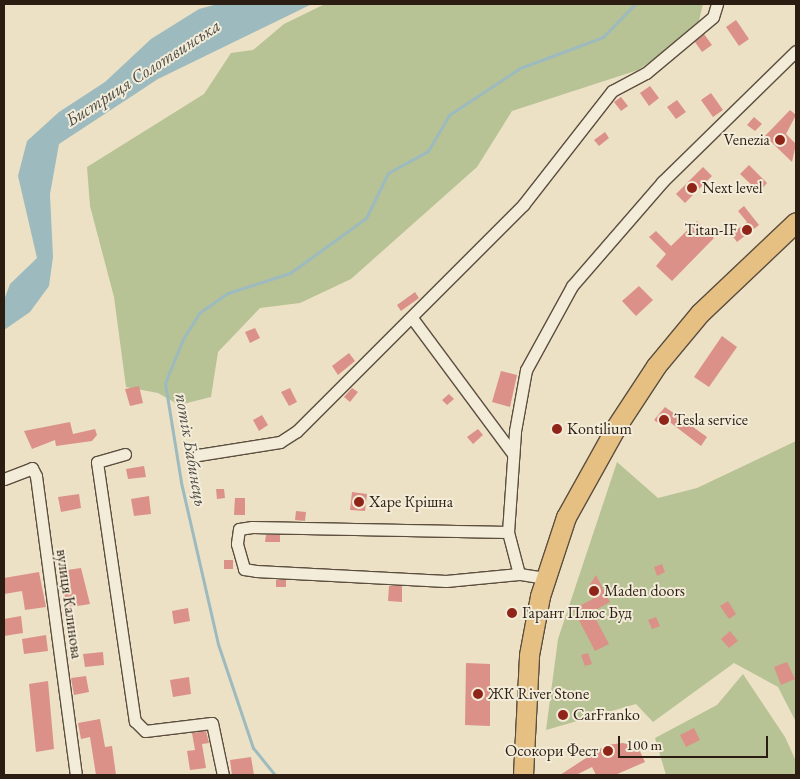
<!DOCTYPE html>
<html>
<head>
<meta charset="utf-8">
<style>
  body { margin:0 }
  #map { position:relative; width:800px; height:779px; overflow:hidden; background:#ece1c5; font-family:"EB Garamond",serif }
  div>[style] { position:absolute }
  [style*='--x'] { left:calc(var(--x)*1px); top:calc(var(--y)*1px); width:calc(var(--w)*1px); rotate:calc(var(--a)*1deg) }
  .green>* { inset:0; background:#b7c395 }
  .water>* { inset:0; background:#9dbbbf }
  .stream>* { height:3px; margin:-1.5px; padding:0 1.5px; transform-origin:1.5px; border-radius:1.5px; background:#9dbbbf }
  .building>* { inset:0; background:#db9188 }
  .roads { filter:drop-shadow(1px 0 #5c4e3f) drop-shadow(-1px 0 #5c4e3f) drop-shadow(0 1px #5c4e3f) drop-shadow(0 -1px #5c4e3f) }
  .street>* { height:11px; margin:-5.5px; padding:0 5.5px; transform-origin:5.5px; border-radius:5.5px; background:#f3ecd9 }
  .primary>* { height:19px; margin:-9.5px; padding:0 9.5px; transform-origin:9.5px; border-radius:9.5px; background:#e6c082 }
  .dots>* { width:14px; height:14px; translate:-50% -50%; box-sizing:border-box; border:2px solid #f3ecd9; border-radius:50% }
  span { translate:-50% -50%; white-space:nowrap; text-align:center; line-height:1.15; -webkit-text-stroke:4px #f3ecd9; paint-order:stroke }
  .poi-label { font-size:16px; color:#2c1d12 }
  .right { translate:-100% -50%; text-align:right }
  .left { translate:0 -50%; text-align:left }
  .street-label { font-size:16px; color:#2c1d12 }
  .water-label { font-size:18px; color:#4e4c46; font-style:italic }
  .frame { position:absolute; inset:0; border:5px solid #2c1d12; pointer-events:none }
  .scale { position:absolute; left:618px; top:736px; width:150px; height:22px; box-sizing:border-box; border:2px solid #2c1d12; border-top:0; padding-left:6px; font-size:15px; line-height:18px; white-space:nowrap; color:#2c1d12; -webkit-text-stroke:4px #f3ecd9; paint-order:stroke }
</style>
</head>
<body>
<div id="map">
  <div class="green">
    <i style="clip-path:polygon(325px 4px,703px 4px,697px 29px,638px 70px,512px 111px,477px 167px,351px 279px,300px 303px,260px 308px,218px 352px,211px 397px,179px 405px,158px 393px,126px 387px,114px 297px,90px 206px,87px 167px,204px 94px,231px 53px,253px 50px,284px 24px)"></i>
    <i style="clip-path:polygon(796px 441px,796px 722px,778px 687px,734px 663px,653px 722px,636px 704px,546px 730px,558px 639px,617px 462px,658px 498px,697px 488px)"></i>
    <i style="clip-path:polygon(743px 674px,785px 737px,796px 761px,796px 775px,666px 775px,655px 738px,717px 705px)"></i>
  </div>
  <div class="water">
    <i style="clip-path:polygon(218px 4px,312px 4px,158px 79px,59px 144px,50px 194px,53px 257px,49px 286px,30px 312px,4px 330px,4px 300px,10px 284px,37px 258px,18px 176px,27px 141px,59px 112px,105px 82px,151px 39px,199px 9px)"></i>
  </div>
  <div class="stream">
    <i style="--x:275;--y:775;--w:35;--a:-129"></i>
    <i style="--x:253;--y:748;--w:110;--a:-108.6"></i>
    <i style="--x:218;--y:644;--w:166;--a:-102.9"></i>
    <i style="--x:181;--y:482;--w:100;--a:-99.2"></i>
    <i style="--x:165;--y:383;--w:48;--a:-67.8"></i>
    <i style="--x:183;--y:339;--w:31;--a:-58"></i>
    <i style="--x:199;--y:313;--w:35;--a:-35"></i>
    <i style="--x:228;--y:293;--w:65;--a:-17.9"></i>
    <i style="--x:290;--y:273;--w:94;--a:-35.9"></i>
    <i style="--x:366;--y:218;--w:50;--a:-63.9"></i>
    <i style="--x:388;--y:173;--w:46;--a:-28.8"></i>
    <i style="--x:428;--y:151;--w:42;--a:-59.7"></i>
    <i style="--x:449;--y:115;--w:85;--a:-33.5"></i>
    <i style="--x:520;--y:68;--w:89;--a:-20.5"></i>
    <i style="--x:603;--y:37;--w:46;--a:-45.9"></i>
  </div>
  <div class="building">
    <i style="clip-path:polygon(736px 20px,749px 39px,739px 46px,726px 27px)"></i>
    <i style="clip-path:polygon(704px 34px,712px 45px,702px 52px,695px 42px)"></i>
    <i style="clip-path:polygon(650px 86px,659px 98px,649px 106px,640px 93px)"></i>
    <i style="clip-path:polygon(711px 93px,723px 110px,713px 117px,701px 100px)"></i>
    <i style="clip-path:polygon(621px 97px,628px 106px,621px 111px,614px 102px)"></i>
    <i style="clip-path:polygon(677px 100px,686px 112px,676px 119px,667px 107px)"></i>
    <i style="clip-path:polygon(790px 110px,796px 115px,786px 134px,796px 144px,792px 162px,765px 136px)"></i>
    <i style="clip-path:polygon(754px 117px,762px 124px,755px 131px,747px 125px)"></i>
    <i style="clip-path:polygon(605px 132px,609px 138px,599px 146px,594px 140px)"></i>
    <i style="clip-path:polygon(749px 165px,767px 183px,759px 192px,740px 174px)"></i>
    <i style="clip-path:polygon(703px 167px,712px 176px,685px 203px,676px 194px)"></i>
    <i style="clip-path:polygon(744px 206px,759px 225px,737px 242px,731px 234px,747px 222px,738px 211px)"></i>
    <i style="clip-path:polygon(697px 221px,714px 238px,672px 281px,656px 266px,666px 254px,649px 237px,656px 231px,671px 246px)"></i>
    <i style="clip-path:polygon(639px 286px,653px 300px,636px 316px,622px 301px)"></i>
    <i style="clip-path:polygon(415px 292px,419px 298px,401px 311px,397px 305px)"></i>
    <i style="clip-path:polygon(255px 328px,260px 338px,250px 343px,245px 332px)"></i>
    <i style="clip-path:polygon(722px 336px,737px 347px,709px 387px,694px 377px)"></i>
    <i style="clip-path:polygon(349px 353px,355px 361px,338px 375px,332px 366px)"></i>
    <i style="clip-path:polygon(501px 371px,517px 375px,510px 407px,492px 402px)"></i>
    <i style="clip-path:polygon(139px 386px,143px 403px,130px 406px,125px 389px)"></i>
    <i style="clip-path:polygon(290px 388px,297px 402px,289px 406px,281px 392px)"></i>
    <i style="clip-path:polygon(352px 388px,358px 392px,350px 402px,344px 397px)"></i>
    <i style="clip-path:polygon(449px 394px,454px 399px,447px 405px,442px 400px)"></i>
    <i style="clip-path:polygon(665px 407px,707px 437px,701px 446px,667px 420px,662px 426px,654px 420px)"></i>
    <i style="clip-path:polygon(262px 415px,268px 425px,259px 431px,253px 420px)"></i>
    <i style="clip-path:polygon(70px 422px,73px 434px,95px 429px,97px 435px,92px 441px,56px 446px,55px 440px,32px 449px,24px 431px)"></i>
    <i style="clip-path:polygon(478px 429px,483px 435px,473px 444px,467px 437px)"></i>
    <i style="clip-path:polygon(144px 466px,146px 477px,128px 479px,126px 469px)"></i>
    <i style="clip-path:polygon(216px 489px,224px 489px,225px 498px,217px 499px)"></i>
    <i style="clip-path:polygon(352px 492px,367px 494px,365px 511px,350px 510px)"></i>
    <i style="clip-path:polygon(79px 494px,81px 508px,61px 512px,58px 497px)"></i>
    <i style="clip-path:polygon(149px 496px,151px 514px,134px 516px,131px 499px)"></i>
    <i style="clip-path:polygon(235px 498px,245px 498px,245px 515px,234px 515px)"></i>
    <i style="clip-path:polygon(296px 511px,306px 512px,305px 521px,295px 520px)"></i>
    <i style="clip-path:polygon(266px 535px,280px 535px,280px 542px,265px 542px)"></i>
    <i style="clip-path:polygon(224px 560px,233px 560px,233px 569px,224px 569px)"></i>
    <i style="clip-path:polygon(662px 564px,665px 572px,657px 576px,654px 567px)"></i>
    <i style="clip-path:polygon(81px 568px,90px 604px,65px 608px,60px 571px)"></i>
    <i style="clip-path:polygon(39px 572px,46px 607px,25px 610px,22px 591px,4px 594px,4px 578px)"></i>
    <i style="clip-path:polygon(596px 575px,610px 602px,592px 612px,609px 644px,595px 651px,573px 609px,593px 599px,587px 589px)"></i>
    <i style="clip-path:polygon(276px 580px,286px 580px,286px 587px,276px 587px)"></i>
    <i style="clip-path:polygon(389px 586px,402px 586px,402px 602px,388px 601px)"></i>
    <i style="clip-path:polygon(728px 601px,736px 614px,729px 619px,720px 606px)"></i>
    <i style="clip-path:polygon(188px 608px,190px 621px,174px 624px,172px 611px)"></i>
    <i style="clip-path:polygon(21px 616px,23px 633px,4px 636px,4px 619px)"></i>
    <i style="clip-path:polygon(656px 617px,660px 626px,652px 629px,648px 620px)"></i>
    <i style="clip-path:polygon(730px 631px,738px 641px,729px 648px,721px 639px)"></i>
    <i style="clip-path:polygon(46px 635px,48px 651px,24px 654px,22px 639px)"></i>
    <i style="clip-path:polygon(103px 652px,104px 665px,85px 667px,83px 654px)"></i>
    <i style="clip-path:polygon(588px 653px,592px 664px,585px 666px,581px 655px)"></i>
    <i style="clip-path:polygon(787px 662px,795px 679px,781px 685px,774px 667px)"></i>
    <i style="clip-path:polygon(466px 663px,490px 664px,490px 726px,465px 725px)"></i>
    <i style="clip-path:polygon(86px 676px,89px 692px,74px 695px,71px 678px)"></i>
    <i style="clip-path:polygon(189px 677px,191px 694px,173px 697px,170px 680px)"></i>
    <i style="clip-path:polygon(48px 681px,54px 749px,36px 752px,29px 684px)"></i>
    <i style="clip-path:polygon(100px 719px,105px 747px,112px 746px,116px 775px,96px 775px,90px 737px,81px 739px,78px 723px)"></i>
    <i style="clip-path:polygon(694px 728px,700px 740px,686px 747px,680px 735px)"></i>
    <i style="clip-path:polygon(206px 731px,209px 743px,202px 744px,206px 768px,190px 770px,187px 751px,195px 750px,192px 733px)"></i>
    <i style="clip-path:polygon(623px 743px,638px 747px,645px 762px,615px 775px,596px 775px,592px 767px,576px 775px,560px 775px,606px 745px)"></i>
    <i style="clip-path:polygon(251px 757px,254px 775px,232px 775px,230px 760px)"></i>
  </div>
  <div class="roads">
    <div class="street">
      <i style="--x:412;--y:318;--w:169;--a:53.4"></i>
      <i style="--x:125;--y:454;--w:29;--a:164"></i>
      <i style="--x:97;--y:462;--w:262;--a:81.7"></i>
      <i style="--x:135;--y:721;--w:14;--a:45"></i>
      <i style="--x:145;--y:731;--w:67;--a:-6.8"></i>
      <i style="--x:212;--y:723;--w:53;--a:78.1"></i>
      <i style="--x:198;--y:455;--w:83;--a:-9"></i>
      <i style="--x:280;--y:442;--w:20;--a:-33"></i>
      <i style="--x:297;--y:431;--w:320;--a:-45"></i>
      <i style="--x:523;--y:205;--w:145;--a:-52"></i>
      <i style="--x:612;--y:91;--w:38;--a:-28"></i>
      <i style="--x:646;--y:73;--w:87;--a:-39.9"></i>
      <i style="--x:713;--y:17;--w:14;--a:-73"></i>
      <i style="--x:4;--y:479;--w:30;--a:-21"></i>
      <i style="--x:32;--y:468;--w:9;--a:63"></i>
      <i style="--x:36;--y:476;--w:302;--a:82.4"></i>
      <i style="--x:508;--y:532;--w:256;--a:-178.9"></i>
      <i style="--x:252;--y:527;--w:13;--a:171"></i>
      <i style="--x:239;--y:529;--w:15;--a:98"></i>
      <i style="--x:237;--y:544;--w:26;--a:74"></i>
      <i style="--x:244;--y:569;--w:12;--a:9"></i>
      <i style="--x:256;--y:571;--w:190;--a:3"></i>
      <i style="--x:446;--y:581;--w:73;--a:-5.5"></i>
      <i style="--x:545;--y:578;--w:26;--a:-171"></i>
      <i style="--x:519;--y:574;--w:43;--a:-104.7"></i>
      <i style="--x:508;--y:532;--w:101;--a:-86"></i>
      <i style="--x:515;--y:431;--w:62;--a:-79.8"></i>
      <i style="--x:526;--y:370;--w:96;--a:-61.3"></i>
      <i style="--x:572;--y:286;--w:138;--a:-49.1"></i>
      <i style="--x:662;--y:182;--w:187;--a:-44.4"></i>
    </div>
    <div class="primary">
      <i style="--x:523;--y:775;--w:120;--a:-87.1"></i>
      <i style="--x:529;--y:655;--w:60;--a:-79.4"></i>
      <i style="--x:540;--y:596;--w:83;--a:-71.8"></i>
      <i style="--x:566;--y:517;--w:103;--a:-60.9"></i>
      <i style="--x:616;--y:427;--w:73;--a:-56.7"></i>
      <i style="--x:656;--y:366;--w:69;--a:-50.3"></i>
      <i style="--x:700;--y:313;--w:132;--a:-43.5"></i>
    </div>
  </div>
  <div class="dots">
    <i style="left:780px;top:140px;background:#8f2418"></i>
    <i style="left:692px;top:188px;background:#8f2418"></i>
    <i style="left:747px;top:230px;background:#8f2418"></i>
    <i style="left:664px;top:420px;background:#8f2418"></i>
    <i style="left:557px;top:429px;background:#8f2418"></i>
    <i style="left:359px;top:502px;background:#8f2418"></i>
    <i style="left:594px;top:591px;background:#8f2418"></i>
    <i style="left:512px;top:613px;background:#8f2418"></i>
    <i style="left:478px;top:694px;background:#8f2418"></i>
    <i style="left:563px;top:715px;background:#8f2418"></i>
    <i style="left:608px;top:751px;background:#8f2418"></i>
  </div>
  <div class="poi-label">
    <span class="right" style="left:770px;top:140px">Venezia</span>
    <span class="left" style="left:702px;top:188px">Next level</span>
    <span class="right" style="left:737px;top:230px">Titan-IF</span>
    <span class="left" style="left:674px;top:420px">Tesla service</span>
    <span class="left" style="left:567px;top:429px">Kontilium</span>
    <span class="left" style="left:369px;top:502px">Харе Крішна</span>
    <span class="left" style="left:604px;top:591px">Maden doors</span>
    <span class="left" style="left:522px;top:613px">Гарант Плюс Буд</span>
    <span class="left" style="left:488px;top:694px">ЖК River Stone</span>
    <span class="left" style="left:573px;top:715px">CarFranko</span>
    <span class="right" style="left:598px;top:751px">Осокори Фест</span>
  </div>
  <div class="street-label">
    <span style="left:69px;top:604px;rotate:82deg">вулиця Калинова</span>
  </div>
  <div class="water-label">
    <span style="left:143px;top:73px;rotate:-33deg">Бистриця Солотвинська</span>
    <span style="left:191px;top:450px;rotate:80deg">потік Бабинець</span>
  </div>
  <div class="frame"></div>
  <div class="scale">100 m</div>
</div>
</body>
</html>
